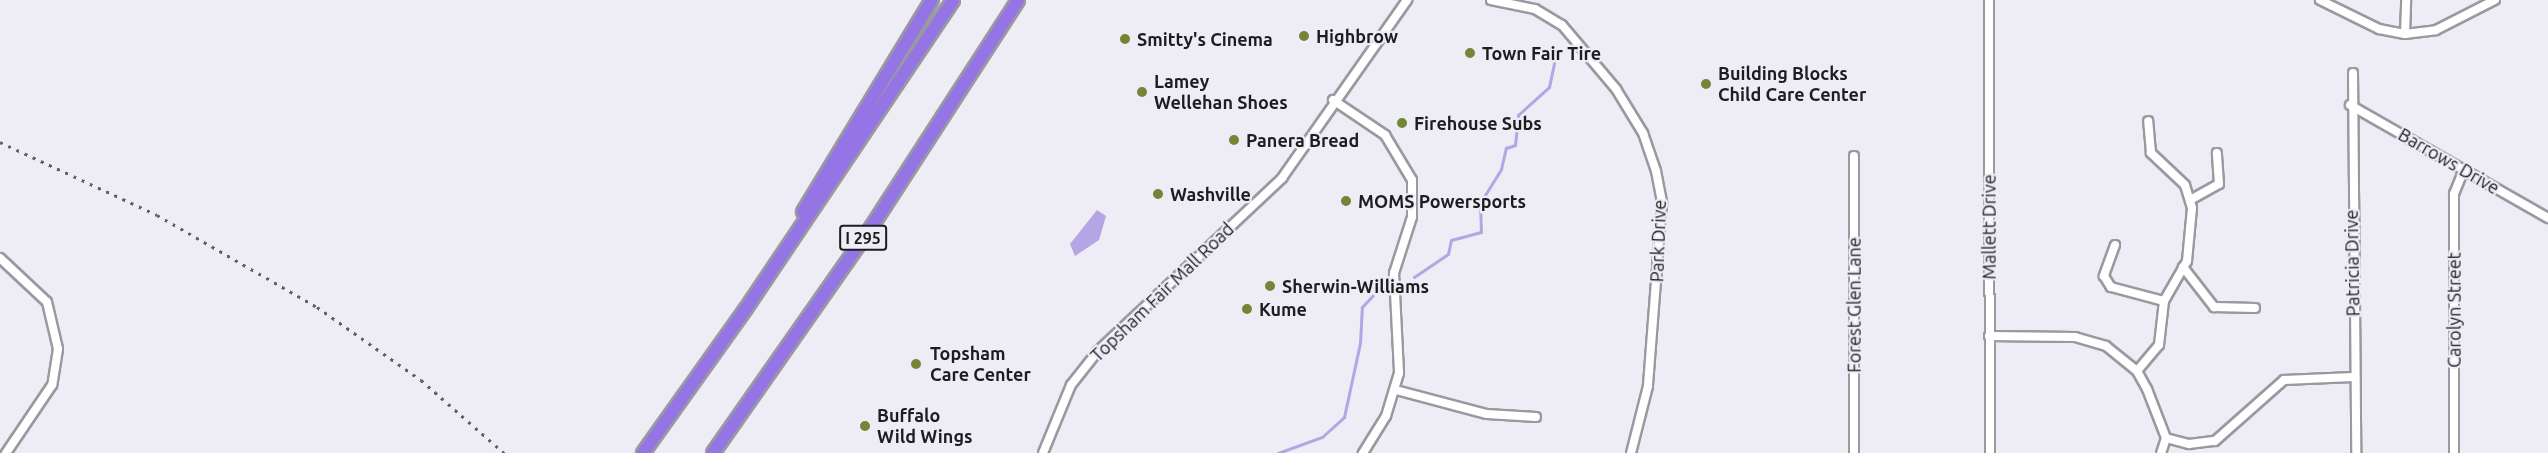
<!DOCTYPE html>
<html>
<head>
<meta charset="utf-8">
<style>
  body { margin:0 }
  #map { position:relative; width:2548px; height:453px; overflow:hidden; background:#eeecf5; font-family:Ubuntu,sans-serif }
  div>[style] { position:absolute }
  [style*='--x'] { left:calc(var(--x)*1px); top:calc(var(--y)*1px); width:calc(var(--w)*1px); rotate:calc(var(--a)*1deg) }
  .water>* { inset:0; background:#b4a5e4 }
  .stream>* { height:3px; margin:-1.5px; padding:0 1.5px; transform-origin:1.5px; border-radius:1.5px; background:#b4a5e4 }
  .roads { filter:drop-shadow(2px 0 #9a98a0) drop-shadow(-2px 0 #9a98a0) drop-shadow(0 2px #9a98a0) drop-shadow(0 -2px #9a98a0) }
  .minor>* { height:8px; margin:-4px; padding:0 4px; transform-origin:4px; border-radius:4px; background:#fff }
  .highway>* { height:12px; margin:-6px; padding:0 6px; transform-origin:6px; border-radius:6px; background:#9574e6 }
  .rail>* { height:3px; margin-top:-1.5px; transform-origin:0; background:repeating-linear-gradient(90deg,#616065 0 3px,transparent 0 9px) }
  .dots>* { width:16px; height:16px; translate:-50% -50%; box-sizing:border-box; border:3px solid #eeecf5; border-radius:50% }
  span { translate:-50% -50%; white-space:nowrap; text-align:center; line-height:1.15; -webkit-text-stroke:4.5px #eeecf5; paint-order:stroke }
  .shield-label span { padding:2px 4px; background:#eeecf5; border:2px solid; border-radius:4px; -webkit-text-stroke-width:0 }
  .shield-label { font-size:16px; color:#1d1d20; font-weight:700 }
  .poi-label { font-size:18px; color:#1d1d20; font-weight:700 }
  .left { translate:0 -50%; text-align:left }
  .street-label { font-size:18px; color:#1d1d20 }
</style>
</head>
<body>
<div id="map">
  <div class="water">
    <i style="clip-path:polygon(1097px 210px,1106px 216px,1099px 240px,1075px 256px,1070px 244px)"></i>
  </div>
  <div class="stream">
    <i style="--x:1414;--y:277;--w:41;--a:-34.1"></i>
    <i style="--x:1448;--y:254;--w:14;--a:-78"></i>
    <i style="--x:1451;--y:240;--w:31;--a:-15"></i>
    <i style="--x:1481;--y:232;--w:29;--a:-92"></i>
    <i style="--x:1480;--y:203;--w:40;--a:-58"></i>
    <i style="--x:1501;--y:169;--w:22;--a:-77"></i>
    <i style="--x:1506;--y:148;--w:9;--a:-18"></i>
    <i style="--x:1515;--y:145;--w:30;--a:-84"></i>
    <i style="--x:1518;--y:115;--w:42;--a:-42.1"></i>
    <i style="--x:1549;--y:87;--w:33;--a:-78"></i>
    <i style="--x:1278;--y:453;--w:47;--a:-20"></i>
    <i style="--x:1322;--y:437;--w:30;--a:-42"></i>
    <i style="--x:1344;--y:417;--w:76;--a:-77.8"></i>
    <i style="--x:1360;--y:343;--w:36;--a:-87"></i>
    <i style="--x:1362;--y:307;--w:16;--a:-47"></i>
  </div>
  <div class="roads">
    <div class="minor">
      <i style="--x:1491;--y:0;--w:45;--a:11.6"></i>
      <i style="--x:1535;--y:9;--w:31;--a:31"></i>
      <i style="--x:1562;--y:25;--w:84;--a:49.8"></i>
      <i style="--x:1616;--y:89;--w:52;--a:58.5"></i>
      <i style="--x:1643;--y:133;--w:40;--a:71.1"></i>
      <i style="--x:1656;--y:171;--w:33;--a:79"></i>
      <i style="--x:1662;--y:203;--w:184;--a:94.4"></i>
      <i style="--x:1648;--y:386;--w:69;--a:104.2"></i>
      <i style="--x:1989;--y:0;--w:453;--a:89.9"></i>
      <i style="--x:2320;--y:0;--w:66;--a:26.2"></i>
      <i style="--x:2379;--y:29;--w:26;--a:11"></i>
      <i style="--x:2405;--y:34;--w:31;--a:-7"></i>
      <i style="--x:2436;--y:30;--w:66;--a:-27"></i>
      <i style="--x:2405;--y:34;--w:34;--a:-88"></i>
      <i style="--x:2353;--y:73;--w:380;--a:89.5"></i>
      <i style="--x:1333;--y:100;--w:63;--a:33.9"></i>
      <i style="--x:1385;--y:135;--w:52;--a:59"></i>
      <i style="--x:1412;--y:180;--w:37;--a:90"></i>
      <i style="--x:1412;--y:217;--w:59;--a:107.8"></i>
      <i style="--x:1394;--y:273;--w:100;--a:87.1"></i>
      <i style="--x:1399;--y:373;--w:45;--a:106.8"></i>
      <i style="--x:1386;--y:416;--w:44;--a:121.9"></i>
      <i style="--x:2350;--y:105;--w:228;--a:29.7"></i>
      <i style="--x:2190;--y:200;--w:33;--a:-29"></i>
      <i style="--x:2219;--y:184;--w:31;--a:-94"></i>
      <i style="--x:2115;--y:245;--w:33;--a:110"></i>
      <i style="--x:2104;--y:276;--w:13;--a:58"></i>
      <i style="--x:2111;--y:287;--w:55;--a:14.8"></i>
      <i style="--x:0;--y:258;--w:64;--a:43.1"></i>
      <i style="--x:47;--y:302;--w:48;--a:76.8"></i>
      <i style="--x:58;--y:349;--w:36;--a:99"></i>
      <i style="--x:52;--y:385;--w:82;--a:124.1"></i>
      <i style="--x:2183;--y:267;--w:51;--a:52.2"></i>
      <i style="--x:2214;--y:307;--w:41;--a:1.4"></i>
      <i style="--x:1989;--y:336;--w:86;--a:0.7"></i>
      <i style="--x:2075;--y:337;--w:32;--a:16"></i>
      <i style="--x:2106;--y:346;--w:40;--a:39"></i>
      <i style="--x:2137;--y:371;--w:21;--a:61"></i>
      <i style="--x:2147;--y:389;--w:53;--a:68.8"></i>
      <i style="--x:2166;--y:438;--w:16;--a:108"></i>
      <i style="--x:2137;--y:371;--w:34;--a:-50"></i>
      <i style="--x:2159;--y:345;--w:44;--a:-83.5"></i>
      <i style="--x:2164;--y:301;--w:46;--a:-60.1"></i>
      <i style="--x:2187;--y:261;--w:53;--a:-84.6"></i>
      <i style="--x:2192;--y:208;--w:24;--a:-107"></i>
      <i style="--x:2185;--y:185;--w:47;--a:-136.7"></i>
      <i style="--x:2151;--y:153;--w:32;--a:-95"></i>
      <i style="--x:1396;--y:390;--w:94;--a:14.8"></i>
      <i style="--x:1487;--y:414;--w:49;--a:3.5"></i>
      <i style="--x:2166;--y:438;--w:24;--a:15"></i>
      <i style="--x:2189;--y:444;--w:26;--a:-7"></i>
      <i style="--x:2215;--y:441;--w:92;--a:-41.5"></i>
      <i style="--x:2284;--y:380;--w:69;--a:-2.5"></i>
      <i style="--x:1043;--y:453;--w:74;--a:-67.6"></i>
      <i style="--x:1071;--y:385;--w:43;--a:-51.5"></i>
      <i style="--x:1098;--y:351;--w:253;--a:-43.2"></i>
      <i style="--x:1282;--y:178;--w:218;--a:-54.9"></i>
      <i style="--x:1854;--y:453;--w:297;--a:-90"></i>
      <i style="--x:2454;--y:453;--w:259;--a:-90"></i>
      <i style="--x:2454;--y:194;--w:27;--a:-68"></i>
    </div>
    <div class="highway">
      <i style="--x:803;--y:212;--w:248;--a:-58.7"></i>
      <i style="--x:643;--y:453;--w:176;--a:-54.5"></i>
      <i style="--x:745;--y:310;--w:373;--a:-56.1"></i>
      <i style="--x:713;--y:453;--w:277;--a:-55"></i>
      <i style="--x:872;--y:226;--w:269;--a:-57.1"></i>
    </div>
  </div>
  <div class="rail">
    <i style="--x:0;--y:142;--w:173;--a:24.9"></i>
    <i style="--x:157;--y:215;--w:185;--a:29.9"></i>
    <i style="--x:317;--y:307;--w:127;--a:35.1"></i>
    <i style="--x:421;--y:380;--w:111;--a:41.3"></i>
  </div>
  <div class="dots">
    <i style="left:1304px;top:36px;background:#738636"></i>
    <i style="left:1125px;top:39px;background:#738636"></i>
    <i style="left:1470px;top:53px;background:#738636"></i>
    <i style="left:1706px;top:84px;background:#738636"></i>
    <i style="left:1142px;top:92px;background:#738636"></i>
    <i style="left:1402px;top:123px;background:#738636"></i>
    <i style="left:1234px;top:140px;background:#738636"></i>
    <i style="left:1158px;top:194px;background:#738636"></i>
    <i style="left:1346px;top:201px;background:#738636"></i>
    <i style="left:1270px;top:286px;background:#738636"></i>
    <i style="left:1247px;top:309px;background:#738636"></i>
    <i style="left:916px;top:364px;background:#738636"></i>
    <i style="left:865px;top:426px;background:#738636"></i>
  </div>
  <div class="shield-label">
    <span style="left:863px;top:238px">I 295</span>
  </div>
  <div class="poi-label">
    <span class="left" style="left:1316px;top:36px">Highbrow</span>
    <span class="left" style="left:1137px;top:39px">Smitty's Cinema</span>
    <span class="left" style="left:1482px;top:53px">Town Fair Tire</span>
    <span class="left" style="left:1718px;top:84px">Building Blocks<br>Child Care Center</span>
    <span class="left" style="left:1154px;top:92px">Lamey<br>Wellehan Shoes</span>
    <span class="left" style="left:1414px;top:123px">Firehouse Subs</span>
    <span class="left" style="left:1246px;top:140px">Panera Bread</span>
    <span class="left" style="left:1170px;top:194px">Washville</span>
    <span class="left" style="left:1358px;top:201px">MOMS Powersports</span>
    <span class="left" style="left:1282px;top:286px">Sherwin-Williams</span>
    <span class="left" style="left:1259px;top:309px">Kume</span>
    <span class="left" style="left:930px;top:364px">Topsham<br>Care Center</span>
    <span class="left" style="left:877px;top:426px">Buffalo<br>Wild Wings</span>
  </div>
  <div class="street-label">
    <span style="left:2449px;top:161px;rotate:30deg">Barrows Drive</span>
    <span style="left:1989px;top:227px;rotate:-90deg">Mallett Drive</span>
    <span style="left:1658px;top:241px;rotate:-88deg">Park Drive</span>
    <span style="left:2352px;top:263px;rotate:-91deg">Patricia Drive</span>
    <span style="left:1162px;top:292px;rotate:-44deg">Topsham Fair Mall Road</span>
    <span style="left:1854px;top:305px;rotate:-90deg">Forest Glen Lane</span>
    <span style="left:2454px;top:310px;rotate:-90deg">Carolyn Street</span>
  </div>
</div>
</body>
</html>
